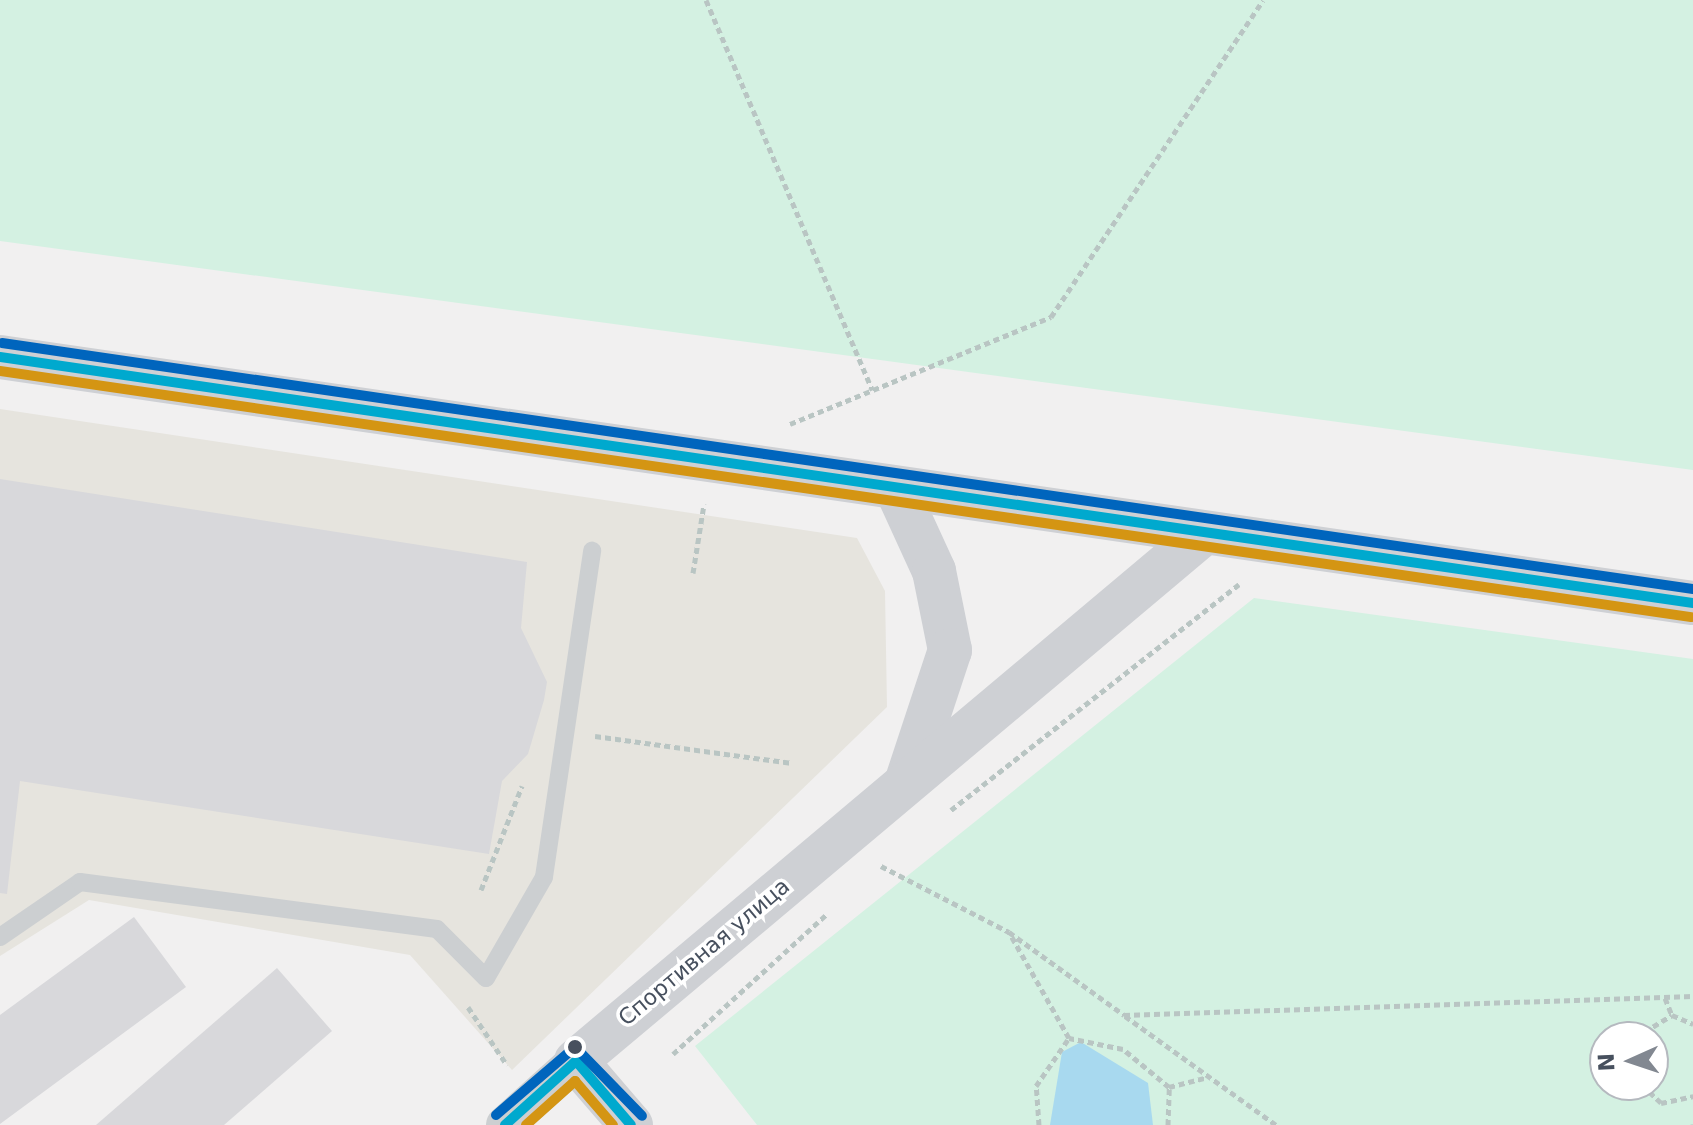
<!DOCTYPE html>
<html>
<head>
<meta charset="utf-8">
<style>
  body { margin:0 }
  #map { position:relative; width:1693px; height:1125px; overflow:hidden; background:#f1f0f0; font-family:"DejaVu Sans",sans-serif }
  div>[style] { position:absolute }
  [style*='--x'] { left:calc(var(--x)*1px); top:calc(var(--y)*1px); width:calc(var(--w)*1px); rotate:calc(var(--a)*1deg) }
  .commercial>* { inset:0; background:#e6e4de }
  .green>* { inset:0; background:#d4f1e2 }
  .water>* { inset:0; background:#a8d9ef }
  .building>* { inset:0; background:#d8d8db }
  .path>* { height:5px; margin-top:-2.5px; transform-origin:0; background:repeating-linear-gradient(90deg,#b9c5c3 0 6px,transparent 0 10px) }
  .lane>* { height:18px; margin:-9px; padding:0 9px; transform-origin:9px; border-radius:9px; background:#cccfd1 }
  .street>* { height:38px; margin:-19px; padding:0 19px; transform-origin:19px; border-radius:19px; background:#cccfd1 }
  .secondary>* { height:44px; margin:-22px; padding:0 22px; transform-origin:22px; border-radius:22px; background:#ced0d4 }
  .bus-1>* { height:10px; margin:-5px; padding:0 5px; transform-origin:5px; border-radius:5px; background:#00a9ce }
  .bus-2>* { height:10px; margin:-5px; padding:0 5px; transform-origin:5px; border-radius:5px; background:#d49513 }
  .bus-3>* { height:10px; margin:-5px; padding:0 5px; transform-origin:5px; border-radius:5px; background:#0065bd }
  .dots>* { width:22px; height:22px; translate:-50% -50%; box-sizing:border-box; border:4px solid #fff; border-radius:50% }
  span { translate:-50% -50%; white-space:nowrap; text-align:center; line-height:1.15; -webkit-text-stroke:7px #fff; paint-order:stroke }
  .street-label { font-size:22px; color:#47505e }
  .north { position:absolute; left:1589px; top:1021px; width:80px; height:80px; box-sizing:border-box; background:#fff; border:2px solid #b5b9bf; border-radius:50%; rotate:267deg; font-size:22px; font-weight:700; line-height:32px; text-align:center; color:#47505e }
  .north::after { content:''; display:block; margin:auto; width:28px; height:36px; background:#828891; clip-path:polygon(50% 0,100% 100%,50% 72%,0 100%) }
</style>
</head>
<body>
<div id="map">
  <div class="commercial">
    <i style="clip-path:polygon(0 409px,857px 538px,885px 591px,887px 707px,512px 1070px,410px 955px,89px 900px,0 956px)"></i>
  </div>
  <div class="green">
    <i style="clip-path:polygon(0 0,1693px 0,1693px 470px,0 241px)"></i>
    <i style="clip-path:polygon(evenodd,1254px 598px,1693px 659px,1693px 1125px,757px 1125px,695px 1046px,1254px 598px,1605px 1037px,1653px 1037px,1653px 1085px,1605px 1085px,1605px 1037px)"></i>
  </div>
  <div class="water">
    <i style="clip-path:polygon(1081px 1042px,1148px 1083px,1153px 1125px,1050px 1125px,1062px 1052px)"></i>
  </div>
  <div class="building">
    <i style="clip-path:polygon(0 479px,527px 562px,521px 628px,547px 682px,544px 700px,528px 754px,502px 781px,489px 854px,20px 781px,7px 894px,0 893px)"></i>
    <i style="clip-path:polygon(134px 917px,186px 987px,0 1124px,0 1015px)"></i>
    <i style="clip-path:polygon(277px 968px,332px 1031px,224px 1125px,96px 1125px)"></i>
  </div>
  <div class="path">
    <i style="--x:706;--y:0;--w:424;--a:66.9"></i>
    <i style="--x:790;--y:424;--w:282;--a:-22.3"></i>
    <i style="--x:1051;--y:317;--w:381;--a:-56.2"></i>
    <i style="--x:693;--y:573;--w:70;--a:-80.9"></i>
    <i style="--x:595;--y:736;--w:199;--a:7.8"></i>
    <i style="--x:951;--y:810;--w:366;--a:-38.1"></i>
    <i style="--x:881;--y:866;--w:144;--a:27.3"></i>
    <i style="--x:481;--y:890;--w:112;--a:-68.5"></i>
    <i style="--x:1665;--y:998;--w:18;--a:68"></i>
    <i style="--x:1672;--y:1015;--w:23;--a:23"></i>
    <i style="--x:468;--y:1007;--w:70;--a:56.1"></i>
    <i style="--x:1125;--y:1016;--w:186;--a:35.8"></i>
    <i style="--x:1636;--y:1037;--w:42;--a:-31.4"></i>
    <i style="--x:673;--y:1054;--w:208;--a:-42.3"></i>
    <i style="--x:1642;--y:1085;--w:26;--a:43"></i>
    <i style="--x:1661;--y:1103;--w:33;--a:-12"></i>
    <i style="--x:1169;--y:1087;--w:40;--a:-14.4"></i>
    <i style="--x:1039;--y:1125;--w:39;--a:-94"></i>
    <i style="--x:1036;--y:1086;--w:58;--a:-55.5"></i>
    <i style="--x:1168;--y:1125;--w:38;--a:-88"></i>
    <i style="--x:1169;--y:1087;--w:60;--a:-140.4"></i>
    <i style="--x:1123;--y:1049;--w:55;--a:-168.5"></i>
    <i style="--x:1069;--y:1038;--w:122;--a:-119.5"></i>
    <i style="--x:1009;--y:932;--w:142;--a:35.8"></i>
    <i style="--x:1124;--y:1015;--w:569;--a:-1.91"></i>
    <i style="--x:1693;--y:1125;--w:1;--a:-90"></i>
  </div>
  <div class="lane">
    <i style="--x:0;--y:937;--w:97;--a:-34.5"></i>
    <i style="--x:80;--y:882;--w:360;--a:7.5"></i>
    <i style="--x:437;--y:929;--w:69;--a:45"></i>
    <i style="--x:486;--y:978;--w:116;--a:-60.1"></i>
    <i style="--x:544;--y:877;--w:330;--a:-81.6"></i>
  </div>
  <div class="street">
    <i style="--x:505;--y:1125;--w:96;--a:-42"></i>
  </div>
  <div class="secondary">
    <i style="--x:0;--y:357;--w:1711;--a:8.27"></i>
    <i style="--x:896;--y:488;--w:91;--a:65.4"></i>
    <i style="--x:934;--y:571;--w:81;--a:78.6"></i>
    <i style="--x:950;--y:650;--w:140;--a:108.3"></i>
    <i style="--x:631;--y:1125;--w:84;--a:-130.7"></i>
    <i style="--x:576;--y:1061;--w:819;--a:-40.05"></i>
  </div>
  <div class="bus-1">
    <i style="--x:0;--y:357;--w:1711;--a:8.27"></i>
    <i style="--x:576;--y:1061;--w:84;--a:49.3"></i>
    <i style="--x:505;--y:1125;--w:96;--a:-42"></i>
  </div>
  <div class="bus-2">
    <i style="--x:0;--y:371;--w:1709;--a:8.28"></i>
    <i style="--x:526;--y:1125;--w:66;--a:-41.9"></i>
    <i style="--x:575;--y:1081;--w:58;--a:49.2"></i>
  </div>
  <div class="bus-3">
    <i style="--x:2;--y:343;--w:1709;--a:8.28"></i>
    <i style="--x:496;--y:1115;--w:104;--a:-40.7"></i>
    <i style="--x:575;--y:1047;--w:96;--a:45.8"></i>
  </div>
  <div class="dots">
    <i style="left:575px;top:1047px;background:#47505e"></i>
  </div>
  <div class="street-label">
    <span style="left:704px;top:952px;rotate:-40deg">Спортивная улица</span>
  </div>
  <div class="north">N</div>
</div>
</body>
</html>
